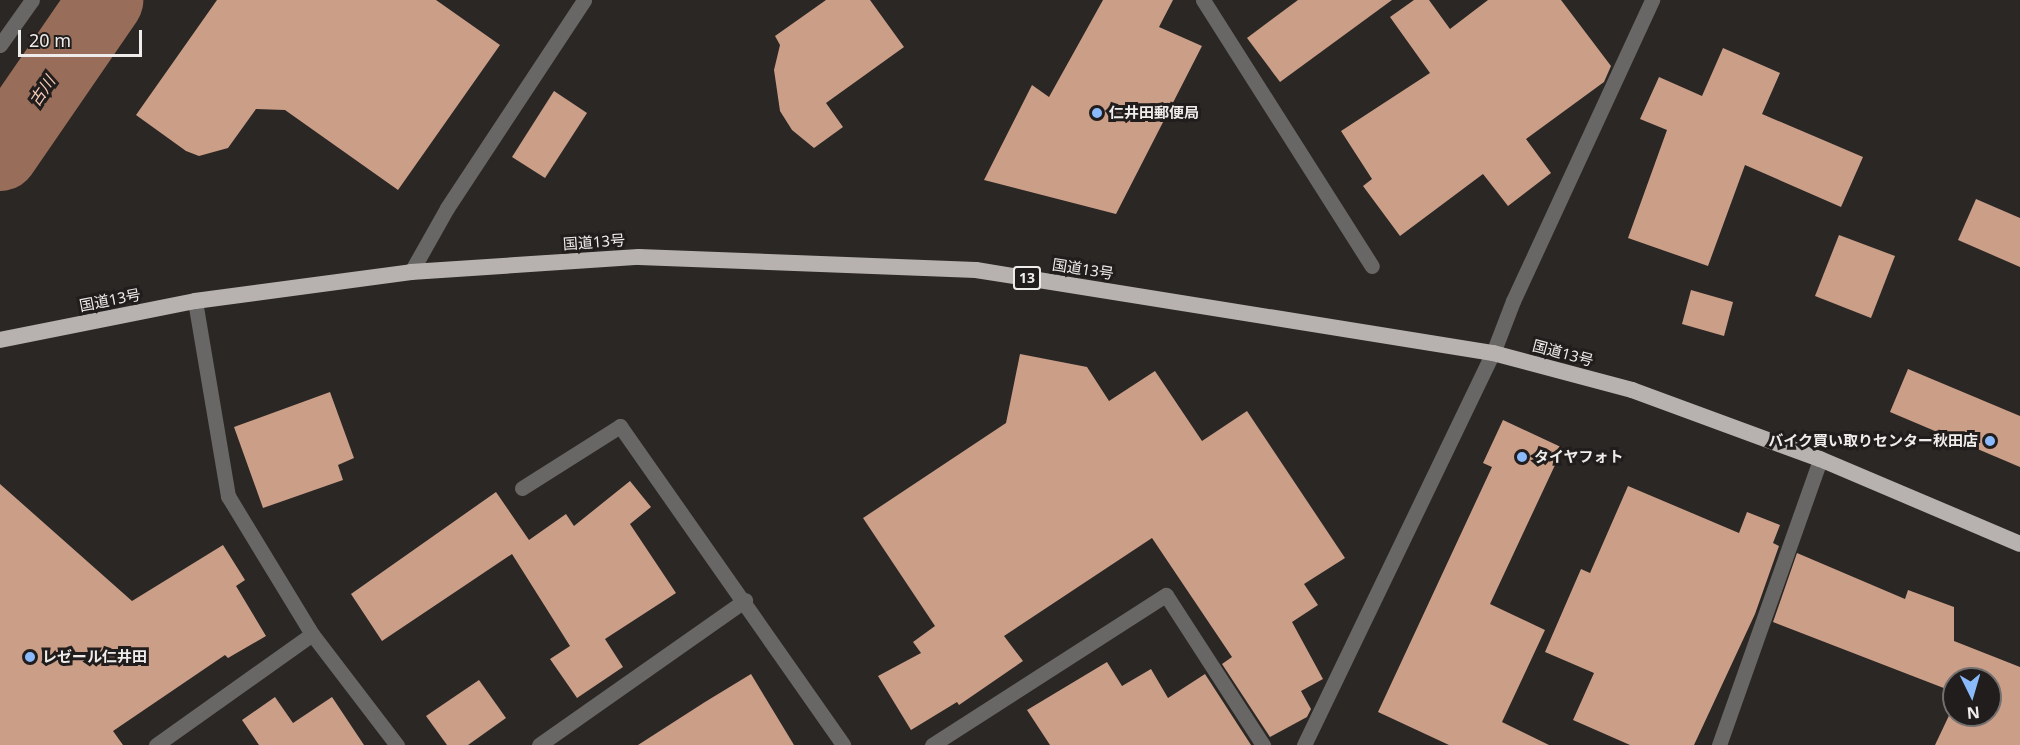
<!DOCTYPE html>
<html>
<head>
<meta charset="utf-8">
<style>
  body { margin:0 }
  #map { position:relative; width:2020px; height:745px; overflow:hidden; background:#2b2725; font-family:"Noto Sans","Noto Sans JP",sans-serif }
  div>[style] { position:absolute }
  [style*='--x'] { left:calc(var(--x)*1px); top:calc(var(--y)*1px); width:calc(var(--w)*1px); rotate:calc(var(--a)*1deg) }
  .river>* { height:75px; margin:-37.5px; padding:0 37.5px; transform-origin:37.5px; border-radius:37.5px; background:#986d59 }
  .building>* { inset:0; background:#cb9e88 }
  .minor>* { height:15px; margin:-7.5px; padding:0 7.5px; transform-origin:7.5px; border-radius:7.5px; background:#696766 }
  .trunk>* { height:16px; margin:-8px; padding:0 8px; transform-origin:8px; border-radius:8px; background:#b7b2b0 }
  .dots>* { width:16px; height:16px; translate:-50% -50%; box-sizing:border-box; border:3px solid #211d1c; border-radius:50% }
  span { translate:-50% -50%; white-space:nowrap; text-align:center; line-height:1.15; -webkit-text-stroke:6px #211d1c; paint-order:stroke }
  .shield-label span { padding:2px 4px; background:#211d1c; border:2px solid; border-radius:4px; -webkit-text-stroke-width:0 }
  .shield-label { font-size:14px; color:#efedeb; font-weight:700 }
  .poi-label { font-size:15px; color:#efedeb; font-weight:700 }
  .left { translate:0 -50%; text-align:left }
  .right { translate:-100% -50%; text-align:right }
  .street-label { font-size:15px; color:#efedeb }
  .water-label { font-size:16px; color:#f7ccb8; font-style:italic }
  .north { position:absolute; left:1942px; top:667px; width:60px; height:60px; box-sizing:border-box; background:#211d1c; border:2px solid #73706f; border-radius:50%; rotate:175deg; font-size:16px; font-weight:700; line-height:24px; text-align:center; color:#efedeb }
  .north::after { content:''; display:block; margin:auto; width:21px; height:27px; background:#8abafc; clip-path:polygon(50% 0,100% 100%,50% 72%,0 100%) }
  .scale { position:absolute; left:18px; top:30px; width:124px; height:27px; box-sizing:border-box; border:3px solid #efedeb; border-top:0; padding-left:8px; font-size:18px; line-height:21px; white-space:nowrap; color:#efedeb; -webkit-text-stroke:4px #211d1c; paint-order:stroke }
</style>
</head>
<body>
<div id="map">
  <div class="river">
    <i style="--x:0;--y:153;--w:186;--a:-55.5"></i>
  </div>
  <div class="building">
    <i style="clip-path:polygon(217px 0,436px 0,500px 45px,398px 190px,285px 110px,256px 109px,228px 148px,199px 156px,186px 151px,136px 115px)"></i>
    <i style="clip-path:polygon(826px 0,870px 0,904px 47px,826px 103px,843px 127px,814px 148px,792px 130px,780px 111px,774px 70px,780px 45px,775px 36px)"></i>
    <i style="clip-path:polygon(1103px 0,1173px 0,1159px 27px,1202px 46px,1116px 214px,984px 180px,1032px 85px,1049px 97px)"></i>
    <i style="clip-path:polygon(1298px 0,1392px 0,1280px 82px,1247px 38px)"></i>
    <i style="clip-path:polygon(1414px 0,1429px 0,1450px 29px,1488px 0,1561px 0,1611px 66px,1604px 82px,1526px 139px,1551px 173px,1508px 206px,1483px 174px,1400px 236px,1363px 186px,1372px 179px,1341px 131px,1430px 73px,1390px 17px)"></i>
    <i style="clip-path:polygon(1723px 48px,1780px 73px,1762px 114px,1863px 157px,1841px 207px,1745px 165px,1708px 266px,1628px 238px,1667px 130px,1640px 119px,1659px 77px,1702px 96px)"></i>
    <i style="clip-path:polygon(554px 91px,587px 113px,545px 178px,512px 157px)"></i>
    <i style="clip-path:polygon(1976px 199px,2020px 218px,2020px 267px,1958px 240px)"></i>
    <i style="clip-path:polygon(1839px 235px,1895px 256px,1871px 318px,1815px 296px)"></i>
    <i style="clip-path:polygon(1691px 290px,1733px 302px,1724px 336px,1682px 324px)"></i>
    <i style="clip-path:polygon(1020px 354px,1087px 367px,1109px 401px,1155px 371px,1202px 441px,1247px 411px,1345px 558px,1304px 584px,1318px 605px,1292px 622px,1323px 679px,1301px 691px,1311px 709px,1307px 717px,1270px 737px,1222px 664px,1232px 657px,1152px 538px,1004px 636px,1023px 661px,959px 705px,957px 702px,911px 730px,878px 676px,921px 653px,913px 642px,935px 626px,863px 518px,1006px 423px)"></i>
    <i style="clip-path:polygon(1908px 369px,2020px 416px,2020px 467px,1890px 412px)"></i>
    <i style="clip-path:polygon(330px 392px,354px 458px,338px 465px,343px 480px,263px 508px,234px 427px)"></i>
    <i style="clip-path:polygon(1503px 420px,1563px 448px,1490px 604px,1545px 630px,1502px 722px,1549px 745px,1449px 745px,1378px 712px,1492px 467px,1483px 463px)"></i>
    <i style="clip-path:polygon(630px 481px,651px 507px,630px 524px,676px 593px,605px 639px,623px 667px,577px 698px,550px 659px,570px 646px,512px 554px,382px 641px,351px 594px,496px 492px,529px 540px,566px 514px,574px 526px)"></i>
    <i style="clip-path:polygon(0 484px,132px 601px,223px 545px,245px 580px,236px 586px,266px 636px,228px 658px,225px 655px,113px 731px,123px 745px,0 745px)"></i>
    <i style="clip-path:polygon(1628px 486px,1739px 533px,1747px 512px,1780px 525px,1773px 543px,1779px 546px,1755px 614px,1694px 745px,1630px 745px,1573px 720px,1594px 673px,1545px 652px,1581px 569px,1590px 573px)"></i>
    <i style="clip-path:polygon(1797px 553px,1905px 599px,1908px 590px,1954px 607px,1954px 641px,2020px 667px,2020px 745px,1935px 745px,1954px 705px,1954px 715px,1990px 715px,1990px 679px,1954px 679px,1954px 692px,1773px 622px)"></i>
    <i style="clip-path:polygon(1107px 662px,1122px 686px,1151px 669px,1168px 698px,1205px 674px,1251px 745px,1050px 745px,1027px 710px)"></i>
    <i style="clip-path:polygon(751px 674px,794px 745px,638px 745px,705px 702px)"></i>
    <i style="clip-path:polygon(479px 680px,506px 718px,468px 745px,447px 745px,426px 716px)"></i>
    <i style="clip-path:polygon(275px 697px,293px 723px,332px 697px,364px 745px,259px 745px,242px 720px)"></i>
  </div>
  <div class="minor">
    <i style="--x:1203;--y:0;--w:315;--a:57.6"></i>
    <i style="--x:0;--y:45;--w:55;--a:-54.6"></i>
    <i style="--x:411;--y:272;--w:73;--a:-60.6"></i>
    <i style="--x:447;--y:208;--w:249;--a:-56.6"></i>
    <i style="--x:195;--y:301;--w:198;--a:80.4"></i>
    <i style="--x:228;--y:496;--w:162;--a:58.7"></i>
    <i style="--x:522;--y:488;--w:116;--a:-32.3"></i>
    <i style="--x:620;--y:426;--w:389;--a:55"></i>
    <i style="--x:156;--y:745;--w:191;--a:-35.4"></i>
    <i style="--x:312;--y:634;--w:140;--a:52.6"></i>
    <i style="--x:539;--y:745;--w:252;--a:-35.1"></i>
    <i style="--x:932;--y:745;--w:278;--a:-32.7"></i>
    <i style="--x:1166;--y:595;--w:179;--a:57.1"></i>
    <i style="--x:1304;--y:745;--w:435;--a:-64.3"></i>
    <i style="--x:1493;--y:353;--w:56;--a:-69"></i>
    <i style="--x:1513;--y:301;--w:332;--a:-65.2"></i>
    <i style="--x:1719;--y:745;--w:303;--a:-70.5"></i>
  </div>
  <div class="trunk">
    <i style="--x:0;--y:340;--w:199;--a:-11.3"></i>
    <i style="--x:195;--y:301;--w:218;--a:-7.6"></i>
    <i style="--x:411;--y:272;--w:228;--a:-3.8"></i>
    <i style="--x:639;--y:257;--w:337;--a:2.2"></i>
    <i style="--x:976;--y:270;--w:524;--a:9.12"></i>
    <i style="--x:1493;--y:353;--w:144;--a:14.9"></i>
    <i style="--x:1632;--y:390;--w:200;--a:20.2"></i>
    <i style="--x:1820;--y:459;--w:217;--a:23"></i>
  </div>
  <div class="dots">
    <i style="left:1097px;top:113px;background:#8abafc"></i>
    <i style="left:1990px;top:441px;background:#8abafc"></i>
    <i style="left:1522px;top:457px;background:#8abafc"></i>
    <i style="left:30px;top:657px;background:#8abafc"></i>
  </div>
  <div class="shield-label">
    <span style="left:1027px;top:278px">13</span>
  </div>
  <div class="poi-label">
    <span class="left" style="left:1109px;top:113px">仁井田郵便局</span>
    <span class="right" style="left:1978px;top:441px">バイク買い取りセンター秋田店</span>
    <span class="left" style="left:1534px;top:457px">タイヤフォト</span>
    <span class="left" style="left:42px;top:657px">レゼール仁井田</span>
  </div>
  <div class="street-label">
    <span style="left:594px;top:242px;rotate:-4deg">国道13号</span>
    <span style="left:1083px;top:269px;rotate:9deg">国道13号</span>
    <span style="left:110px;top:300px;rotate:-11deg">国道13号</span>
    <span style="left:1563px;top:353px;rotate:15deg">国道13号</span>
  </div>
  <div class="water-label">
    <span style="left:42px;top:91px;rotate:-56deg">古川</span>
  </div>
  <div class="north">N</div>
  <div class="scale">20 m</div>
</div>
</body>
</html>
